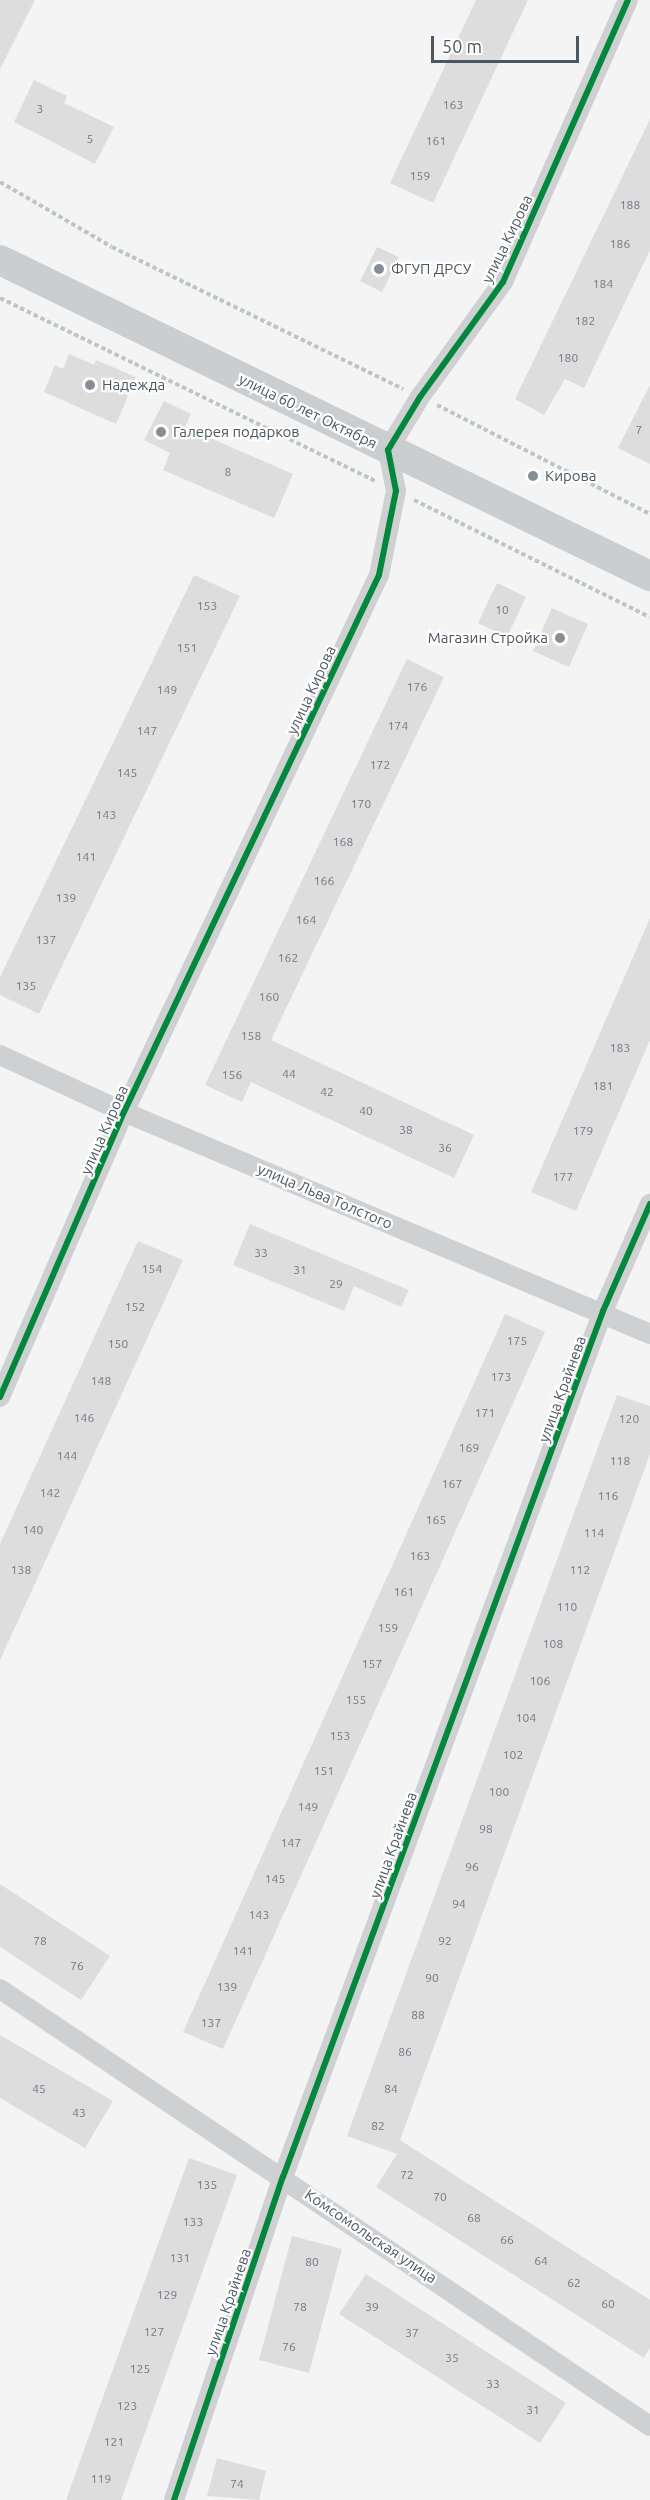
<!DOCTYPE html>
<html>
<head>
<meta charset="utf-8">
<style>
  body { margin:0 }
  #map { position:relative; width:650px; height:2500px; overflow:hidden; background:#f4f4f4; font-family:Ubuntu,sans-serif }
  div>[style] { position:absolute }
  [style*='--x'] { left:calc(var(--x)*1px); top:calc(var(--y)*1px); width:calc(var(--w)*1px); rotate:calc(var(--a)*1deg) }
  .building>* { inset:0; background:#ddddde }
  .path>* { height:4px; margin-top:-2px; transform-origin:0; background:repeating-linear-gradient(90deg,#bcc7c4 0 4.5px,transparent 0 7.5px) }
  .minor>* { height:20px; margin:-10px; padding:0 10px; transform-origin:10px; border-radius:10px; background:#ced0d2 }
  .primary>* { height:30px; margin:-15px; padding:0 15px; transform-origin:15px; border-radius:15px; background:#caced1 }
  .cycleway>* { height:6px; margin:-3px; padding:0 3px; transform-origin:3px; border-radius:3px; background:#00873e }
  .dots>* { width:16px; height:16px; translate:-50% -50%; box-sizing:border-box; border:3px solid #fff; border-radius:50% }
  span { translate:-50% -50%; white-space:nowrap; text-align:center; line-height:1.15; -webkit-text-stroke:4.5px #fff; paint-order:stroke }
  .number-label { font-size:12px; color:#707881 }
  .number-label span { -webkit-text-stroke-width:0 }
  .street-label { font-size:15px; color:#4a5661 }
  .poi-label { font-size:15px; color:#4a5661 }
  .left { translate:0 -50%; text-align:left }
  .right { translate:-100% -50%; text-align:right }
  .scale { position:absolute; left:431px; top:36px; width:148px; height:27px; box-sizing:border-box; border:3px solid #4a5661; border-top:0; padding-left:8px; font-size:18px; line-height:21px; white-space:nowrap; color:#4a5661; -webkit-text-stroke:4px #fff; paint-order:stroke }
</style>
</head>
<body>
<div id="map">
  <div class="building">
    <i style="clip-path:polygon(0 0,35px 0,0 69px)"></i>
    <i style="clip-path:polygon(476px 0,528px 0,433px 203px,390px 183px)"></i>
    <i style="clip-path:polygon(34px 80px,67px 96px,64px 103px,114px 127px,95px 164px,14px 122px)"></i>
    <i style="clip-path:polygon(650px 119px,650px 250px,584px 388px,565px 379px,544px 415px,515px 399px)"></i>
    <i style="clip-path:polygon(377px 247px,399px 257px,382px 292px,360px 281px)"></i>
    <i style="clip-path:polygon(69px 354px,94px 365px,96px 360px,136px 377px,116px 424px,44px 392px,55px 365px,63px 369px)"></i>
    <i style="clip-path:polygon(650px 385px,650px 464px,618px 448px)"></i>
    <i style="clip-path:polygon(164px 401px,191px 414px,185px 427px,293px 474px,274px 518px,163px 470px,170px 453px,144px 440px)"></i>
    <i style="clip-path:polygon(194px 575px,240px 596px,39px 1014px,0 995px,0 977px)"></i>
    <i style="clip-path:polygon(497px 583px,526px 597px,507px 637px,478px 623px)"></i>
    <i style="clip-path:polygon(552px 608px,588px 624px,569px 667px,533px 651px)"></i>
    <i style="clip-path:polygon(407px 659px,444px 677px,271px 1040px,474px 1135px,454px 1178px,251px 1082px,242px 1102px,205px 1085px)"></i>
    <i style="clip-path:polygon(650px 918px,650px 1040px,576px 1211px,531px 1192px)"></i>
    <i style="clip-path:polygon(250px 1224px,409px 1290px,401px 1307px,354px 1286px,344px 1311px,233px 1265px)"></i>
    <i style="clip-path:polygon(138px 1241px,183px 1260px,0 1660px,0 1544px)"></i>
    <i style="clip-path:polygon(505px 1314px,545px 1332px,223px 2049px,183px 2032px)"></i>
    <i style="clip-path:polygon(617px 1395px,650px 1406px,650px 1454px,400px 2140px,650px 2300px,650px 2348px,644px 2358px,376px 2187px,397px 2154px,347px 2136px)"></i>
    <i style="clip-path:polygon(0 1884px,110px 1956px,81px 2000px,0 1947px)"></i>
    <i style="clip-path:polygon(0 2035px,113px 2101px,85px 2148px,0 2098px)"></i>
    <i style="clip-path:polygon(189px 2158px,237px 2175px,121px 2500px,66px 2500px)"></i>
    <i style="clip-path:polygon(292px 2236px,342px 2249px,309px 2373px,259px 2360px)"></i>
    <i style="clip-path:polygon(366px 2274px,566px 2403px,540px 2443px,339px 2314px)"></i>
    <i style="clip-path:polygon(217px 2458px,266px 2471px,259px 2500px,207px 2496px)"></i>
  </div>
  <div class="path">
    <i style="--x:0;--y:182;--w:129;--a:30.1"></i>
    <i style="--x:112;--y:247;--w:324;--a:26"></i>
    <i style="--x:0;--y:298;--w:417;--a:26"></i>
    <i style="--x:437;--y:405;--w:239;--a:27.1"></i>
    <i style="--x:414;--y:500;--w:263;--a:26.4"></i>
  </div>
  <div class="minor">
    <i style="--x:0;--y:1055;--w:136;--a:24.7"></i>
    <i style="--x:124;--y:1112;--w:571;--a:22.88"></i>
    <i style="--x:0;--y:1397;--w:311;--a:-66.5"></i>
    <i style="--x:124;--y:1112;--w:594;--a:-64.6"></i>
    <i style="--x:379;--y:575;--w:86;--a:-78.6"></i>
    <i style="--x:396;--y:491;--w:42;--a:-101"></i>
    <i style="--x:388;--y:450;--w:62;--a:-58.9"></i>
    <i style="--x:420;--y:397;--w:142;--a:-54.2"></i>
    <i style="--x:503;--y:282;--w:308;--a:-66.1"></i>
    <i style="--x:0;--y:1989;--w:783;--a:33.91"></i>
    <i style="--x:174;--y:2500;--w:341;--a:-71.4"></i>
    <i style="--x:283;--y:2177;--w:923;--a:-69.72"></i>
    <i style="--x:603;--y:1311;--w:117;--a:-66.3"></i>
  </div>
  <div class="primary">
    <i style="--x:0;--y:260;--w:723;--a:25.93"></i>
  </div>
  <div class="cycleway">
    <i style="--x:0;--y:1397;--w:311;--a:-66.5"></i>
    <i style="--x:124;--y:1112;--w:594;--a:-64.6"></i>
    <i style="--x:379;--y:575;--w:86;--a:-78.6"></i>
    <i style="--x:396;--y:491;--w:42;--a:-101"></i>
    <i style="--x:388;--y:450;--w:62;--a:-58.9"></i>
    <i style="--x:420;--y:397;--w:142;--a:-54.2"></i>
    <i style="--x:503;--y:282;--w:308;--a:-66.1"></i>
    <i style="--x:174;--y:2500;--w:341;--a:-71.4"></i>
    <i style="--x:283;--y:2177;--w:923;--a:-69.72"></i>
    <i style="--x:603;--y:1311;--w:117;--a:-66.3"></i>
  </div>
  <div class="dots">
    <i style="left:379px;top:269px;background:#868d94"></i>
    <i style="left:90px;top:385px;background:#868d94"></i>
    <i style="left:161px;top:432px;background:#868d94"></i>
    <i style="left:533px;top:476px;background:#868d94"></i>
    <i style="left:560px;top:638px;background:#868d94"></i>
  </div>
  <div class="number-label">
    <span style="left:453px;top:105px">163</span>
    <span style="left:40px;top:109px">3</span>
    <span style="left:90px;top:139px">5</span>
    <span style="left:436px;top:141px">161</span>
    <span style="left:420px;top:176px">159</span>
    <span style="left:630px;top:205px">188</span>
    <span style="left:620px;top:244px">186</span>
    <span style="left:603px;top:284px">184</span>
    <span style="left:585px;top:321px">182</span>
    <span style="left:568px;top:358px">180</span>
    <span style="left:639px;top:430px">7</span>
    <span style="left:228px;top:472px">8</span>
    <span style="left:207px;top:606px">153</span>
    <span style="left:502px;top:610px">10</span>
    <span style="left:187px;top:648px">151</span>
    <span style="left:417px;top:687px">176</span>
    <span style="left:167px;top:690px">149</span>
    <span style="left:398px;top:726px">174</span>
    <span style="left:147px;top:731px">147</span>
    <span style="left:380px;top:765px">172</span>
    <span style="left:127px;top:773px">145</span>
    <span style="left:361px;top:804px">170</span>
    <span style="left:106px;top:815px">143</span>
    <span style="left:343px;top:842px">168</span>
    <span style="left:86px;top:857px">141</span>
    <span style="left:324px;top:881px">166</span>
    <span style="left:66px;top:898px">139</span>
    <span style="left:306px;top:920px">164</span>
    <span style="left:46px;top:940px">137</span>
    <span style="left:288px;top:958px">162</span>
    <span style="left:26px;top:986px">135</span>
    <span style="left:269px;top:997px">160</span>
    <span style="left:251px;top:1036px">158</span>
    <span style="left:620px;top:1048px">183</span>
    <span style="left:289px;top:1074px">44</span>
    <span style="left:232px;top:1075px">156</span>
    <span style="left:603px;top:1086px">181</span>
    <span style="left:327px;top:1092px">42</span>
    <span style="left:366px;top:1111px">40</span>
    <span style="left:406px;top:1130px">38</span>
    <span style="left:583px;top:1131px">179</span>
    <span style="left:445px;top:1148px">36</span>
    <span style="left:563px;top:1177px">177</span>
    <span style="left:261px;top:1253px">33</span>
    <span style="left:152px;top:1269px">154</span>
    <span style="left:300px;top:1270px">31</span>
    <span style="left:336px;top:1284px">29</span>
    <span style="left:135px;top:1307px">152</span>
    <span style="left:517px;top:1341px">175</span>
    <span style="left:118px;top:1344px">150</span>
    <span style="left:501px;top:1377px">173</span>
    <span style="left:101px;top:1381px">148</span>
    <span style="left:485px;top:1413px">171</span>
    <span style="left:84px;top:1418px">146</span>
    <span style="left:629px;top:1419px">120</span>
    <span style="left:469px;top:1448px">169</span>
    <span style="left:67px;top:1456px">144</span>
    <span style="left:620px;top:1461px">118</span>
    <span style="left:452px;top:1484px">167</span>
    <span style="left:50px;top:1493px">142</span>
    <span style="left:608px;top:1496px">116</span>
    <span style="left:436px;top:1520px">165</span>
    <span style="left:33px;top:1530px">140</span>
    <span style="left:594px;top:1533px">114</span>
    <span style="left:420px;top:1556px">163</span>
    <span style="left:21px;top:1570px">138</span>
    <span style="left:580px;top:1570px">112</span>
    <span style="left:404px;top:1592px">161</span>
    <span style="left:567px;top:1607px">110</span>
    <span style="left:388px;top:1628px">159</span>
    <span style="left:553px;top:1644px">108</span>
    <span style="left:372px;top:1664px">157</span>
    <span style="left:540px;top:1681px">106</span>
    <span style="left:356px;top:1700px">155</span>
    <span style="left:526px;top:1718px">104</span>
    <span style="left:340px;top:1736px">153</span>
    <span style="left:513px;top:1755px">102</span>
    <span style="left:324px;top:1771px">151</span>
    <span style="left:499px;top:1792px">100</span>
    <span style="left:308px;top:1807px">149</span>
    <span style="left:486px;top:1829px">98</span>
    <span style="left:291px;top:1843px">147</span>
    <span style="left:472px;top:1867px">96</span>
    <span style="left:275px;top:1879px">145</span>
    <span style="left:459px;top:1904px">94</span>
    <span style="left:259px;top:1915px">143</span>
    <span style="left:40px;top:1941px">78</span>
    <span style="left:445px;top:1941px">92</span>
    <span style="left:243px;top:1951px">141</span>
    <span style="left:77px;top:1966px">76</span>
    <span style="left:432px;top:1978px">90</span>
    <span style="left:227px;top:1987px">139</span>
    <span style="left:418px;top:2015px">88</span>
    <span style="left:211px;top:2023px">137</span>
    <span style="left:405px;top:2052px">86</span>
    <span style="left:39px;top:2089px">45</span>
    <span style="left:391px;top:2089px">84</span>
    <span style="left:79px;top:2113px">43</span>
    <span style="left:378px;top:2126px">82</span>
    <span style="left:407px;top:2175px">72</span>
    <span style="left:207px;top:2185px">135</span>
    <span style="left:440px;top:2197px">70</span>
    <span style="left:474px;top:2218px">68</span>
    <span style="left:193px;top:2222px">133</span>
    <span style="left:507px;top:2240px">66</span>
    <span style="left:180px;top:2258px">131</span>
    <span style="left:541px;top:2261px">64</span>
    <span style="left:312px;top:2262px">80</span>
    <span style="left:574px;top:2283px">62</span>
    <span style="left:167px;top:2295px">129</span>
    <span style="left:608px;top:2304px">60</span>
    <span style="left:300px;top:2307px">78</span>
    <span style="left:372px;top:2307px">39</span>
    <span style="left:154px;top:2332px">127</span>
    <span style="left:412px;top:2333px">37</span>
    <span style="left:289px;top:2347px">76</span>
    <span style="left:452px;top:2358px">35</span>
    <span style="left:140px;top:2369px">125</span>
    <span style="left:493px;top:2384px">33</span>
    <span style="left:127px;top:2406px">123</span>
    <span style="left:533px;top:2410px">31</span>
    <span style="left:114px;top:2442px">121</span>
    <span style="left:101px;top:2479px">119</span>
    <span style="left:237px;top:2484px">74</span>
  </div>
  <div class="street-label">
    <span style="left:507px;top:239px;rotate:-64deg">улица Кирова</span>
    <span style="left:308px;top:411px;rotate:26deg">улица 60 лет Октября</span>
    <span style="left:311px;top:690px;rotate:-65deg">улица Кирова</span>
    <span style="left:104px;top:1130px;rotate:-66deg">улица Кирова</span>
    <span style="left:325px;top:1196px;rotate:23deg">улица Льва Толстого</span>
    <span style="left:562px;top:1389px;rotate:-70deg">улица Крайнева</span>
    <span style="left:393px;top:1845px;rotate:-70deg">улица Крайнева</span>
    <span style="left:371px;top:2236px;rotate:34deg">Комсомольская улица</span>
    <span style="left:228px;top:2302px;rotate:-71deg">улица Крайнева</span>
  </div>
  <div class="poi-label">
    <span class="left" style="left:391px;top:269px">ФГУП ДРСУ</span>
    <span class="left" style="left:102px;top:385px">Надежда</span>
    <span class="left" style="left:173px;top:432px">Галерея подарков</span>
    <span class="left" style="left:545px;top:476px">Кирова</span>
    <span class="right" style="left:548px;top:638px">Магазин Стройка</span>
  </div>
  <div class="scale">50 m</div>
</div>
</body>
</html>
